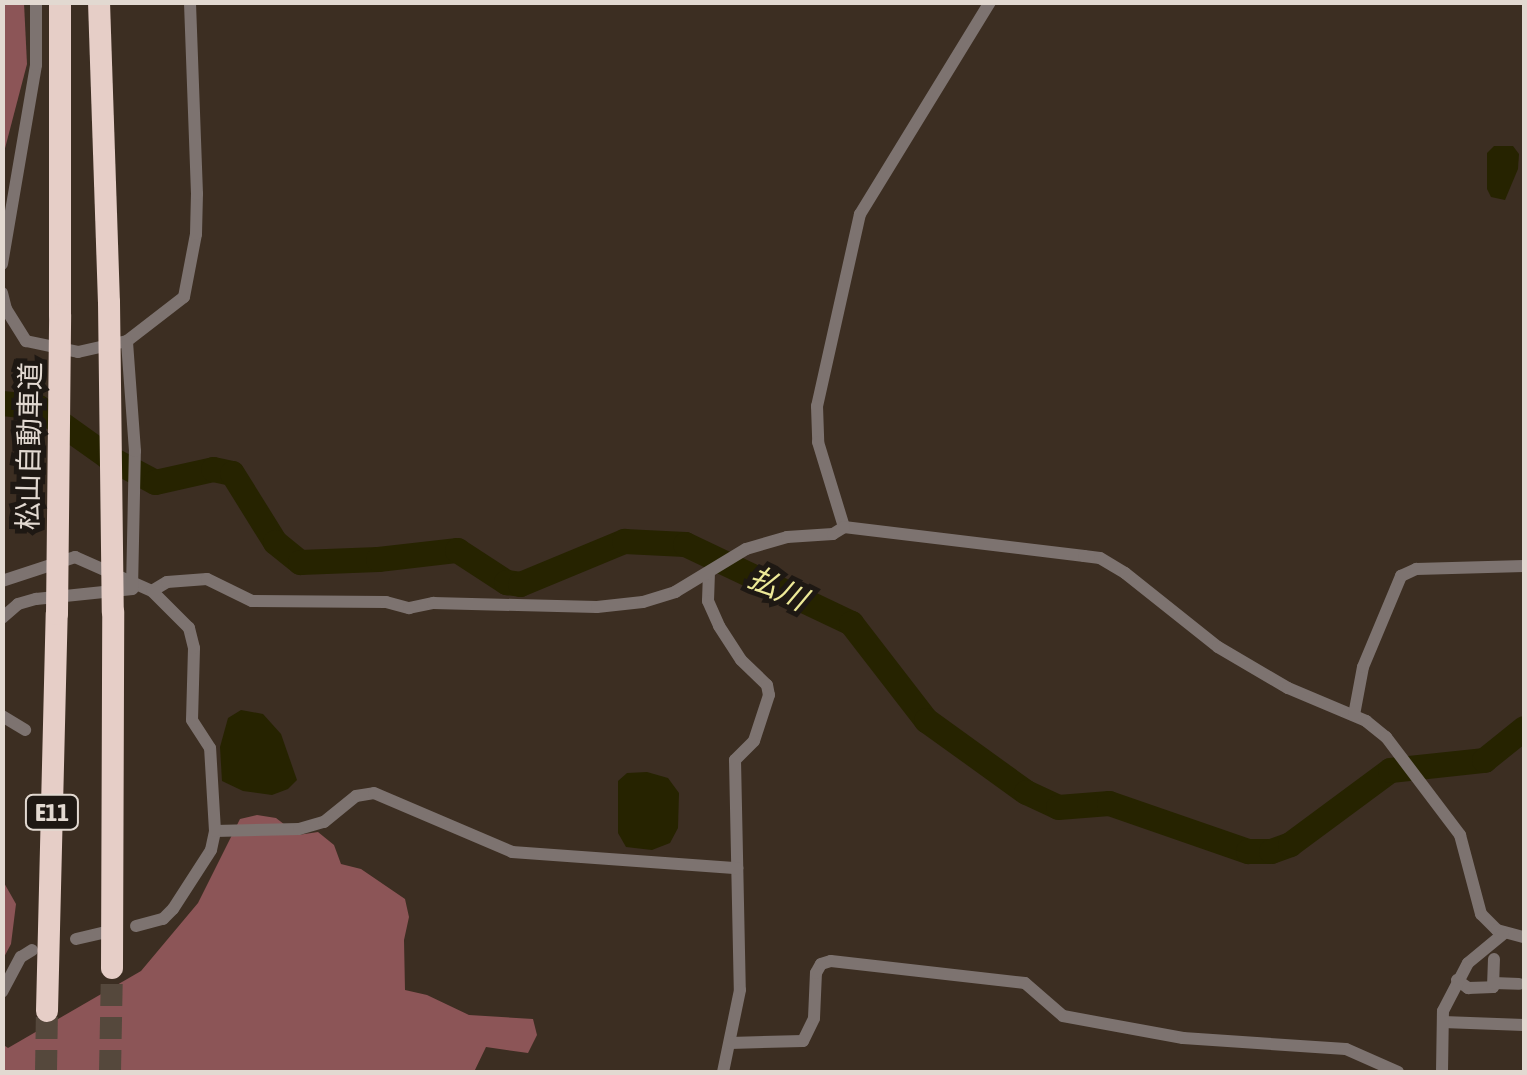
<!DOCTYPE html>
<html>
<head>
<meta charset="utf-8">
<style>
  body { margin:0 }
  #map { position:relative; width:1527px; height:1075px; overflow:hidden; background:#3c2e22; font-family:"Asap Condensed","Noto Sans JP",sans-serif }
  div>[style] { position:absolute }
  [style*='--x'] { left:calc(var(--x)*1px); top:calc(var(--y)*1px); width:calc(var(--w)*1px); rotate:calc(var(--a)*1deg) }
  .forest>* { inset:0; background:#8c5557 }
  .water>* { inset:0; background:#262300 }
  .river>* { height:25px; margin:-12.5px; padding:0 12.5px; transform-origin:12.5px; border-radius:12.5px; background:#262300 }
  .highway-tunnel>* { height:22px; margin-top:-11px; transform-origin:0; background:repeating-linear-gradient(90deg,#55483c 0 22px,transparent 0 33px) }
  .street>* { height:12px; margin:-6px; padding:0 6px; transform-origin:6px; border-radius:6px; background:#7d7370 }
  .highway>* { height:22px; margin:-11px; padding:0 11px; transform-origin:11px; border-radius:11px; background:#e6cec7 }
  .highway-bridge>* { height:22px; margin:-11px; padding:0 11px; transform-origin:11px; border-radius:11px; background:#e6cec7 }
  span { translate:-50% -50%; white-space:nowrap; text-align:center; line-height:1.15; -webkit-text-stroke:10px #1e1813; paint-order:stroke }
  .shield-label span { padding:2px 8px; background:#1e1813; border:2px solid; border-radius:8px; -webkit-text-stroke-width:0 }
  .shield-label { font-size:25px; color:#e2d9d1; font-weight:700 }
  .street-label { font-size:28px; color:#e2d9d1 }
  .water-label { font-size:30px; color:#ede997; font-style:italic }
  .frame { position:absolute; inset:0; border:5px solid #e2d9d1; pointer-events:none }
</style>
</head>
<body>
<div id="map">
  <div class="forest">
    <i style="clip-path:polygon(3px 2px,24px 3px,27px 64px,3px 156px)"></i>
    <i style="clip-path:polygon(257px 815px,276px 818px,298px 835px,318px 832px,334px 845px,341px 864px,361px 869px,405px 899px,409px 917px,404px 940px,405px 990px,427px 995px,469px 1015px,533px 1019px,537px 1035px,528px 1053px,486px 1047px,474px 1072px,3px 1072px,2px 1044px,8px 1048px,141px 971px,198px 903px,240px 819px)"></i>
    <i style="clip-path:polygon(3px 881px,16px 904px,11px 944px,3px 959px)"></i>
  </div>
  <div class="water">
    <i style="clip-path:polygon(1494px 146px,1513px 146px,1519px 154px,1518px 169px,1505px 200px,1491px 197px,1487px 189px,1487px 153px)"></i>
    <i style="clip-path:polygon(241px 710px,263px 714px,281px 734px,297px 780px,288px 789px,272px 795px,243px 791px,222px 781px,220px 747px,228px 718px)"></i>
    <i style="clip-path:polygon(647px 772px,668px 778px,679px 793px,678px 828px,670px 843px,652px 850px,626px 847px,618px 833px,618px 781px,627px 773px)"></i>
  </div>
  <div class="river">
    <i style="--x:2;--y:403;--w:36;--a:6"></i>
    <i style="--x:38;--y:407;--w:86;--a:35.5"></i>
    <i style="--x:108;--y:457;--w:53;--a:28"></i>
    <i style="--x:155;--y:482;--w:59;--a:-12.6"></i>
    <i style="--x:213;--y:469;--w:19;--a:12"></i>
    <i style="--x:232;--y:473;--w:81;--a:58.1"></i>
    <i style="--x:275;--y:542;--w:32;--a:39"></i>
    <i style="--x:300;--y:562;--w:78;--a:-2.2"></i>
    <i style="--x:378;--y:559;--w:80;--a:-6.5"></i>
    <i style="--x:457;--y:550;--w:59;--a:33.1"></i>
    <i style="--x:506;--y:582;--w:14;--a:8"></i>
    <i style="--x:520;--y:584;--w:113;--a:-22.5"></i>
    <i style="--x:624;--y:541;--w:61;--a:2.8"></i>
    <i style="--x:685;--y:544;--w:184;--a:25.4"></i>
    <i style="--x:851;--y:623;--w:123;--a:52.3"></i>
    <i style="--x:926;--y:720;--w:123;--a:35.8"></i>
    <i style="--x:1026;--y:792;--w:35;--a:25"></i>
    <i style="--x:1058;--y:807;--w:51;--a:-4.5"></i>
    <i style="--x:1109;--y:803;--w:147;--a:19.1"></i>
    <i style="--x:1248;--y:851;--w:23;--a:0"></i>
    <i style="--x:1271;--y:851;--w:20;--a:-20"></i>
    <i style="--x:1290;--y:844;--w:124;--a:-36.5"></i>
    <i style="--x:1390;--y:770;--w:95;--a:-6.1"></i>
    <i style="--x:1484;--y:760;--w:51;--a:-38.7"></i>
  </div>
  <div class="highway-tunnel">
    <i style="--x:46;--y:1072;--w:61;--a:-89.1"></i>
    <i style="--x:110;--y:1072;--w:104;--a:-88.9"></i>
  </div>
  <div class="street">
    <i style="--x:990;--y:2;--w:249;--a:121.5"></i>
    <i style="--x:860;--y:214;--w:197;--a:102.6"></i>
    <i style="--x:817;--y:406;--w:36;--a:88"></i>
    <i style="--x:818;--y:442;--w:89;--a:73"></i>
    <i style="--x:844;--y:527;--w:242;--a:6.9"></i>
    <i style="--x:1084;--y:556;--w:16;--a:7"></i>
    <i style="--x:1100;--y:558;--w:29;--a:31"></i>
    <i style="--x:1125;--y:573;--w:119;--a:38.5"></i>
    <i style="--x:1218;--y:647;--w:81;--a:30.4"></i>
    <i style="--x:1288;--y:688;--w:85;--a:22.9"></i>
    <i style="--x:1366;--y:721;--w:26;--a:39"></i>
    <i style="--x:1386;--y:737;--w:123;--a:52.9"></i>
    <i style="--x:1460;--y:835;--w:82;--a:75.1"></i>
    <i style="--x:1481;--y:914;--w:23;--a:45"></i>
    <i style="--x:1497;--y:930;--w:28;--a:15"></i>
    <i style="--x:2;--y:264;--w:202;--a:-80.3"></i>
    <i style="--x:36;--y:65;--w:63;--a:-90"></i>
    <i style="--x:2;--y:293;--w:16;--a:76"></i>
    <i style="--x:6;--y:309;--w:38;--a:58"></i>
    <i style="--x:26;--y:341;--w:53;--a:11.9"></i>
    <i style="--x:78;--y:352;--w:50;--a:-12.7"></i>
    <i style="--x:127;--y:341;--w:72;--a:-37.7"></i>
    <i style="--x:184;--y:297;--w:64;--a:-79.2"></i>
    <i style="--x:196;--y:234;--w:40;--a:-88.6"></i>
    <i style="--x:197;--y:194;--w:192;--a:-92.1"></i>
    <i style="--x:709;--y:572;--w:29;--a:92"></i>
    <i style="--x:708;--y:601;--w:27;--a:66"></i>
    <i style="--x:719;--y:626;--w:40;--a:57.1"></i>
    <i style="--x:741;--y:660;--w:36;--a:44"></i>
    <i style="--x:767;--y:685;--w:10;--a:79"></i>
    <i style="--x:769;--y:695;--w:48;--a:108.1"></i>
    <i style="--x:754;--y:741;--w:27;--a:135"></i>
    <i style="--x:735;--y:760;--w:230;--a:88.8"></i>
    <i style="--x:740;--y:990;--w:84;--a:101.7"></i>
    <i style="--x:2;--y:581;--w:77;--a:-18.2"></i>
    <i style="--x:75;--y:557;--w:84;--a:23.8"></i>
    <i style="--x:152;--y:591;--w:17;--a:-31"></i>
    <i style="--x:167;--y:582;--w:40;--a:-4.3"></i>
    <i style="--x:207;--y:579;--w:50;--a:26.1"></i>
    <i style="--x:252;--y:601;--w:134;--a:0.4"></i>
    <i style="--x:386;--y:602;--w:24;--a:15"></i>
    <i style="--x:409;--y:608;--w:25;--a:-12"></i>
    <i style="--x:433;--y:603;--w:164;--a:1.4"></i>
    <i style="--x:597;--y:607;--w:46;--a:-6.2"></i>
    <i style="--x:643;--y:602;--w:34;--a:-17"></i>
    <i style="--x:675;--y:592;--w:83;--a:-31.2"></i>
    <i style="--x:746;--y:549;--w:43;--a:-16.3"></i>
    <i style="--x:787;--y:537;--w:46;--a:-3.7"></i>
    <i style="--x:833;--y:534;--w:13;--a:-32"></i>
    <i style="--x:2;--y:618;--w:21;--a:-41"></i>
    <i style="--x:18;--y:604;--w:19;--a:-16"></i>
    <i style="--x:36;--y:599;--w:97;--a:-5.9"></i>
    <i style="--x:132;--y:589;--w:138;--a:-88.8"></i>
    <i style="--x:135;--y:451;--w:110;--a:-94.2"></i>
    <i style="--x:1354;--y:715;--w:49;--a:-79.4"></i>
    <i style="--x:1363;--y:667;--w:99;--a:-67.3"></i>
    <i style="--x:1401;--y:576;--w:17;--a:-25"></i>
    <i style="--x:1416;--y:569;--w:108;--a:-1.6"></i>
    <i style="--x:2;--y:716;--w:27;--a:31"></i>
    <i style="--x:215;--y:831;--w:84;--a:-1.4"></i>
    <i style="--x:299;--y:829;--w:26;--a:-16"></i>
    <i style="--x:324;--y:822;--w:41;--a:-39.1"></i>
    <i style="--x:356;--y:796;--w:18;--a:-9"></i>
    <i style="--x:374;--y:793;--w:150;--a:23.1"></i>
    <i style="--x:512;--y:852;--w:226;--a:4.1"></i>
    <i style="--x:136;--y:926;--w:28;--a:-15"></i>
    <i style="--x:163;--y:919;--w:14;--a:-45"></i>
    <i style="--x:173;--y:909;--w:70;--a:-57.2"></i>
    <i style="--x:211;--y:850;--w:19;--a:-78"></i>
    <i style="--x:215;--y:831;--w:83;--a:-93.4"></i>
    <i style="--x:210;--y:748;--w:33;--a:-123"></i>
    <i style="--x:192;--y:720;--w:72;--a:-88.4"></i>
    <i style="--x:194;--y:648;--w:21;--a:-104"></i>
    <i style="--x:189;--y:628;--w:52;--a:-135"></i>
    <i style="--x:76;--y:939;--w:27;--a:-13"></i>
    <i style="--x:1457;--y:980;--w:14;--a:36"></i>
    <i style="--x:1468;--y:988;--w:25;--a:-2"></i>
    <i style="--x:1493;--y:987;--w:28;--a:-88"></i>
    <i style="--x:1494;--y:983;--w:25;--a:2"></i>
    <i style="--x:2;--y:992;--w:40;--a:-62"></i>
    <i style="--x:21;--y:957;--w:13;--a:-32"></i>
    <i style="--x:1443;--y:1022;--w:81;--a:2.1"></i>
    <i style="--x:730;--y:1043;--w:73;--a:-1.6"></i>
    <i style="--x:803;--y:1041;--w:25;--a:-64"></i>
    <i style="--x:814;--y:1018;--w:45;--a:-87.5"></i>
    <i style="--x:816;--y:973;--w:10;--a:-61"></i>
    <i style="--x:821;--y:964;--w:10;--a:-17"></i>
    <i style="--x:831;--y:961;--w:195;--a:6.5"></i>
    <i style="--x:1025;--y:983;--w:50;--a:41"></i>
    <i style="--x:1063;--y:1016;--w:122;--a:10.4"></i>
    <i style="--x:1183;--y:1038;--w:163;--a:3.9"></i>
    <i style="--x:1346;--y:1049;--w:57;--a:23.9"></i>
    <i style="--x:1442;--y:1072;--w:61;--a:-89.1"></i>
    <i style="--x:1443;--y:1011;--w:54;--a:-62.5"></i>
    <i style="--x:1468;--y:963;--w:45;--a:-39.6"></i>
  </div>
  <div class="highway">
    <i style="--x:60;--y:2;--w:313;--a:90"></i>
    <i style="--x:99;--y:2;--w:300;--a:88.1"></i>
    <i style="--x:112;--y:968;--w:356;--a:-89.8"></i>
    <i style="--x:47;--y:1011;--w:397;--a:-88.6"></i>
  </div>
  <div class="highway-bridge">
    <i style="--x:109;--y:302;--w:310;--a:89.3"></i>
    <i style="--x:57;--y:614;--w:299;--a:-89.4"></i>
  </div>
  <div class="shield-label">
    <span style="left:52px;top:812px">E11</span>
  </div>
  <div class="street-label">
    <span style="left:29px;top:446px;rotate:-89deg">松山自動車道</span>
  </div>
  <div class="water-label">
    <span style="left:778px;top:588px;rotate:26deg">払川</span>
  </div>
  <div class="frame"></div>
</div>
</body>
</html>
